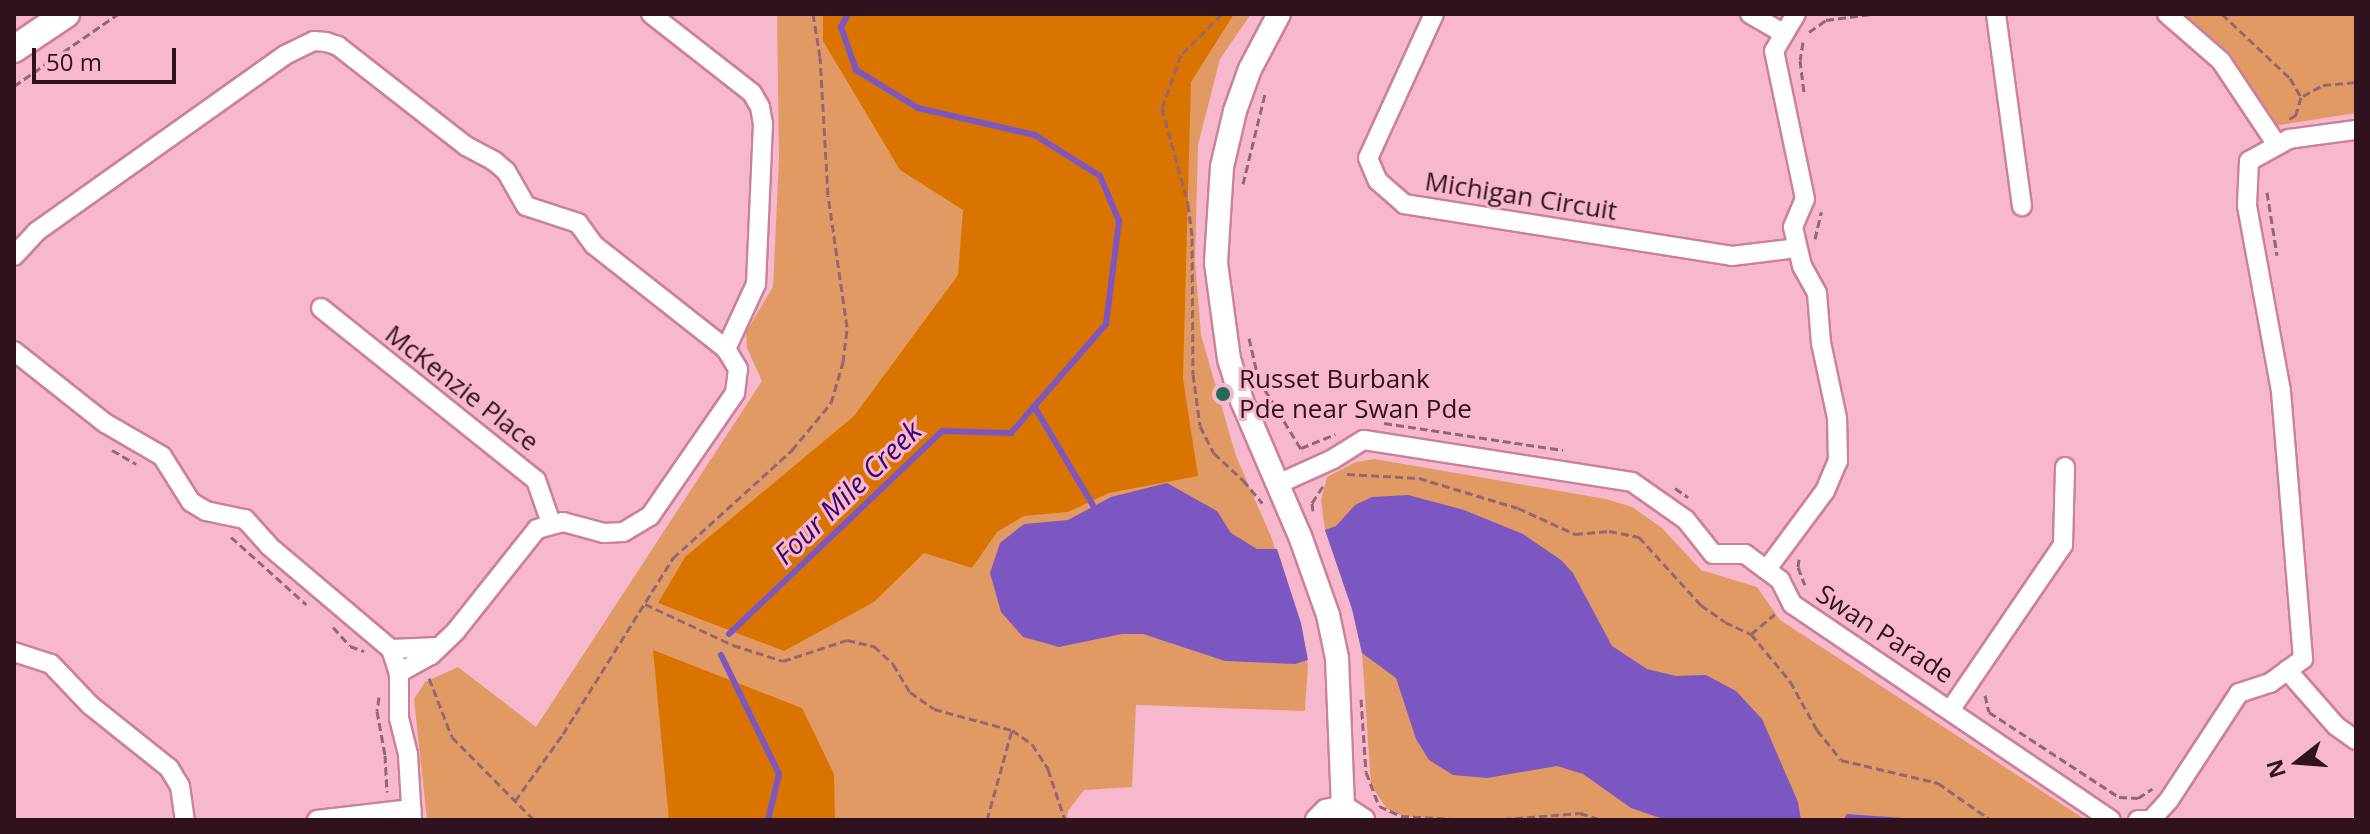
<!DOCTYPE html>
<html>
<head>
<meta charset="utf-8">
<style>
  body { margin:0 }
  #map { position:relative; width:2370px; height:834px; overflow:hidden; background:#f7b8cd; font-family:"Open Sans",sans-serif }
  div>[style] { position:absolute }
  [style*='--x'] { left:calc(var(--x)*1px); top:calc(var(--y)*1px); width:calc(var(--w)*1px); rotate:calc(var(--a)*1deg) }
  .green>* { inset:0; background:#e29a65 }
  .forest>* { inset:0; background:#da7400 }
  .water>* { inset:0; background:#7c57c1 }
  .stream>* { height:6px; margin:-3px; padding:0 3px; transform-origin:3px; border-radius:3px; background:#7c57c1 }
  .path>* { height:3px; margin-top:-1.5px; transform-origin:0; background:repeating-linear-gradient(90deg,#936575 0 8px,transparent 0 12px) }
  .roads { filter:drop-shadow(2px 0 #cb819c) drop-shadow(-2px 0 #cb819c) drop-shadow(0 2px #cb819c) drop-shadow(0 -2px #cb819c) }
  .minor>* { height:18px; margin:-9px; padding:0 9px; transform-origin:9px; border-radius:9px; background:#fff }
  .tertiary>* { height:22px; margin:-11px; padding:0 11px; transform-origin:11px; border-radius:11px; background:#fff }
  .secondary>* { height:26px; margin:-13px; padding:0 13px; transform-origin:13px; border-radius:13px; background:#fff }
  .dots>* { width:22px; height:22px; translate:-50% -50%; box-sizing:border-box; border:4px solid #f7b8cd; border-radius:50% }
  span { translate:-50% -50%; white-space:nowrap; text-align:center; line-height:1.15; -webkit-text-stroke:6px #f7b8cd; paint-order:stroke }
  .street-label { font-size:26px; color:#2f121d }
  .poi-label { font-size:26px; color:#2f121d }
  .left { translate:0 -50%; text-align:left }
  .water-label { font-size:28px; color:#35016a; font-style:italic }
  .frame { position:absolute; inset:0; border:16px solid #2f121d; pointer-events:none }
  .north { position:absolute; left:2258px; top:722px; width:80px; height:80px; -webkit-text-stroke:6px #f7b8cd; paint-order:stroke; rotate:253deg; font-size:22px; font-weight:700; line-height:32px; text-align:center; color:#2f121d }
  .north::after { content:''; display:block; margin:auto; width:28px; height:36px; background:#2f121d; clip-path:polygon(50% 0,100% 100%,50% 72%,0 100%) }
  .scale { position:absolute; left:32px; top:48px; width:144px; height:36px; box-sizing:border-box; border:4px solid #2f121d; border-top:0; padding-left:10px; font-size:24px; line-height:28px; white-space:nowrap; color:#2f121d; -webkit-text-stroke:6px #f7b8cd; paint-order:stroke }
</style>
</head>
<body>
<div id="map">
  <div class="green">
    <i style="clip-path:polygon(777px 14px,1251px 14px,1220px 59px,1198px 145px,1195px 261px,1201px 335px,1236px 456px,1272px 539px,1308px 665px,1305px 711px,1136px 705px,1132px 787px,1084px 790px,1068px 811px,1067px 820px,427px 820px,414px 699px,425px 682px,458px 667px,536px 727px,762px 381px,747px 348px,746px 332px,773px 287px,779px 158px)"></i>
    <i style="clip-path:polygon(2177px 14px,2356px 14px,2356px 113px,2274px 126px)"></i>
    <i style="clip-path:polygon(1375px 459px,1606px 499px,1632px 507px,1662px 528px,1701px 570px,1757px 587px,1780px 620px,2086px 820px,1448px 820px,1403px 816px,1387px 809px,1371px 785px,1362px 653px,1352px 609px,1325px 530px,1321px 500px,1327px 477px,1356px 462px)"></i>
  </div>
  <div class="forest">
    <i style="clip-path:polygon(823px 14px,1234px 14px,1191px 82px,1183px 379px,1198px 476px,1109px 493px,1068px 512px,1024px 516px,997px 532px,972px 568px,924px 553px,874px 602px,784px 651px,658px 603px,685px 557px,854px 416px,958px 275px,963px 210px,900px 170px,823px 41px)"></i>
    <i style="clip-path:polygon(653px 650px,802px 708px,834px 774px,835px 820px,669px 820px)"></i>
  </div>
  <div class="water">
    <i style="clip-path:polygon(1167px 483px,1217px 511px,1231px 533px,1257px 549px,1277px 549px,1301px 623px,1308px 660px,1295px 664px,1225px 661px,1143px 634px,1122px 634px,1059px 647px,1023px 637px,1001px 612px,990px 573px,1000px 543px,1024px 524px,1068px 520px,1111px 497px)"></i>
    <i style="clip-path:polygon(1408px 495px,1464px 510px,1523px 534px,1561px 560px,1573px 573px,1612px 646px,1647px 669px,1676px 676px,1706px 675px,1736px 691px,1762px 719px,1798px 802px,1801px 820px,1666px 820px,1631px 808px,1583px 774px,1557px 766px,1487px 778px,1453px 775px,1429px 760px,1416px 739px,1396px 678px,1362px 653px,1352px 609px,1325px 530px,1336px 526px,1355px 505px,1372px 497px)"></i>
    <i style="clip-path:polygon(1847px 814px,1903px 818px,1904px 820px,1843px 820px)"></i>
  </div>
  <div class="stream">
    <i style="--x:1034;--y:406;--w:117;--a:59.3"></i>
    <i style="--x:729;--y:634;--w:294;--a:-43.6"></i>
    <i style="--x:942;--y:431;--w:69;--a:1.7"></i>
    <i style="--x:1011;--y:433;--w:145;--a:-48.9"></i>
    <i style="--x:1106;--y:324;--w:104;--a:-82.8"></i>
    <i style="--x:1119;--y:221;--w:49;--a:-112.9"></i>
    <i style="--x:1100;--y:176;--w:77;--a:-147.8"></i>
    <i style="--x:1035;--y:135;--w:120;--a:-167"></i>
    <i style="--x:918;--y:108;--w:73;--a:-148.5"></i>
    <i style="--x:856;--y:70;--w:46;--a:-109.2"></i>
    <i style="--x:841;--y:27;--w:15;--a:-62"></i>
    <i style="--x:721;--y:655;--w:132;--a:64"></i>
    <i style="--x:779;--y:774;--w:47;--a:103.4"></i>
  </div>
  <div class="path">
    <i style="--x:1222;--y:14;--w:58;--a:135"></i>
    <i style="--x:1181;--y:55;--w:56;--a:109.7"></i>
    <i style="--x:1162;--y:108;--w:99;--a:74.8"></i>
    <i style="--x:1188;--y:204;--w:34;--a:83"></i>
    <i style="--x:1192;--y:238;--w:136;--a:89.6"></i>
    <i style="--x:1193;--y:374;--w:52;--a:82.3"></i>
    <i style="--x:1200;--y:426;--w:30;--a:63"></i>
    <i style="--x:1214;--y:453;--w:40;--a:43"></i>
    <i style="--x:1243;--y:480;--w:30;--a:50"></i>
    <i style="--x:2222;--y:14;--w:93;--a:43.3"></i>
    <i style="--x:2290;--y:78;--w:22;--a:60"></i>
    <i style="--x:2301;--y:97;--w:19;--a:106"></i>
    <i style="--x:2296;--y:115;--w:10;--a:151"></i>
    <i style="--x:1809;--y:32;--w:21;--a:-35"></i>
    <i style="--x:1826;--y:20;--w:46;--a:-7.4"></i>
    <i style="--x:1803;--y:42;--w:18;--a:99"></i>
    <i style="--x:1800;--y:60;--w:34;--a:83"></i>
    <i style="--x:14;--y:86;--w:126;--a:-34.7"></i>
    <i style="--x:2303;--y:96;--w:23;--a:-29"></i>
    <i style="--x:2323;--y:85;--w:33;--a:-5"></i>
    <i style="--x:1243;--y:184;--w:93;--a:-76.3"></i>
    <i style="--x:2267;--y:192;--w:64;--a:81"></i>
    <i style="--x:1815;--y:239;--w:28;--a:-77"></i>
    <i style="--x:1249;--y:338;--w:36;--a:77"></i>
    <i style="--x:1259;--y:380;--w:84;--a:58.6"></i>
    <i style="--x:1384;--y:423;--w:181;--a:8.6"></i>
    <i style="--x:1301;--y:448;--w:37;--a:-22"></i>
    <i style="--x:112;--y:450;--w:28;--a:30"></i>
    <i style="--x:1347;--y:474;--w:72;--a:3.2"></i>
    <i style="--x:1419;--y:478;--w:103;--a:16.9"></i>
    <i style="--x:1518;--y:508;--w:63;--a:24.5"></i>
    <i style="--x:1575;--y:534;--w:34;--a:-5"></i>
    <i style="--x:1609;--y:531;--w:31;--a:11"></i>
    <i style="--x:1639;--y:537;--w:92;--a:47.6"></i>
    <i style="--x:1701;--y:605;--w:29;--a:35"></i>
    <i style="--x:1725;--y:622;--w:29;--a:25"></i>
    <i style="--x:1751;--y:634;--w:31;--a:-40"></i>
    <i style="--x:1675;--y:488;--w:16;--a:35"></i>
    <i style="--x:1313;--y:511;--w:8;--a:-97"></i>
    <i style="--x:1312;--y:503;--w:20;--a:-57"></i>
    <i style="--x:231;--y:537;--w:101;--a:41.8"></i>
    <i style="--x:1799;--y:559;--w:8;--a:97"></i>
    <i style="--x:1798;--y:567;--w:19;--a:69"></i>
    <i style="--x:645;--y:604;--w:97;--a:25"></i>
    <i style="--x:733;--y:645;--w:52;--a:17.7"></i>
    <i style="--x:783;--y:661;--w:67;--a:-18.2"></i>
    <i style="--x:847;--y:640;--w:28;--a:13"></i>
    <i style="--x:874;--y:646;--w:26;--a:43"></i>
    <i style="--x:893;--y:664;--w:33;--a:59"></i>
    <i style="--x:910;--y:692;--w:29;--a:35"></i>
    <i style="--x:934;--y:709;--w:81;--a:15.1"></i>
    <i style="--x:1012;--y:730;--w:24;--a:35"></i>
    <i style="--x:1032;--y:744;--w:30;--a:57"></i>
    <i style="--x:1048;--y:769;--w:54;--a:71.6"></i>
    <i style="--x:333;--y:627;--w:25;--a:48"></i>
    <i style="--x:350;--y:646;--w:15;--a:20"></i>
    <i style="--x:1751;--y:634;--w:61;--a:50.3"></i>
    <i style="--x:1790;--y:681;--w:56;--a:61.1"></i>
    <i style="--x:1817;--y:730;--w:38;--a:51"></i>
    <i style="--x:1841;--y:760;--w:100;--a:13.3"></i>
    <i style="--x:1938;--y:783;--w:65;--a:34.9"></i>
    <i style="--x:1931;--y:675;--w:20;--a:3"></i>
    <i style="--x:429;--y:678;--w:63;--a:68.7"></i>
    <i style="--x:452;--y:737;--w:117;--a:45.3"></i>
    <i style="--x:1985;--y:695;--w:17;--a:77"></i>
    <i style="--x:1989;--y:712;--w:155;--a:33.2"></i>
    <i style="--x:2119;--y:797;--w:19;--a:3"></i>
    <i style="--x:2138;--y:798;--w:17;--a:-33"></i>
    <i style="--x:379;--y:697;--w:14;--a:98"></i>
    <i style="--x:377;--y:711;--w:45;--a:79.7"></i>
    <i style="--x:385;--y:755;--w:37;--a:87"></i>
    <i style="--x:1361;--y:699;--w:73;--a:86.1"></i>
    <i style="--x:1366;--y:772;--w:36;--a:69"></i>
    <i style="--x:1379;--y:806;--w:24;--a:24"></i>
    <i style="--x:1401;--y:816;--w:71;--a:3.2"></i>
    <i style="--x:515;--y:801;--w:82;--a:-54.4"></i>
    <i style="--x:563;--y:734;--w:208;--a:-58"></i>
    <i style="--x:673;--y:558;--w:161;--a:-42.2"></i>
    <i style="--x:792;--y:450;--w:61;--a:-50.3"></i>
    <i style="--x:831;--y:403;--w:43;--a:-73.7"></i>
    <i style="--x:843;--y:362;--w:35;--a:-83"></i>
    <i style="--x:847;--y:327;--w:133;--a:-98.2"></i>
    <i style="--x:828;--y:195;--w:138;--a:-93.3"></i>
    <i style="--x:820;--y:57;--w:44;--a:-99.2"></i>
    <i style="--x:987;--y:820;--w:93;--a:-74.5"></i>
    <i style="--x:1491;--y:820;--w:89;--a:-4.5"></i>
    <i style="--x:1580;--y:813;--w:22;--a:18"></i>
  </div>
  <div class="roads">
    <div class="minor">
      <i style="--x:651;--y:14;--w:128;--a:38"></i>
      <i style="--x:752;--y:93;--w:16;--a:60"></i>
      <i style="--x:760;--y:107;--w:17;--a:80"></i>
      <i style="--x:763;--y:124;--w:160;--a:92.5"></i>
      <i style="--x:756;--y:284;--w:72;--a:114.8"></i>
      <i style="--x:1434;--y:14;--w:158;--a:114.6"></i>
      <i style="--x:1368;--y:158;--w:25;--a:67"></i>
      <i style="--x:1378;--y:181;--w:35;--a:41"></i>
      <i style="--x:1404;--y:204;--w:332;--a:9"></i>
      <i style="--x:1732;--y:256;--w:65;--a:-7"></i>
      <i style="--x:1750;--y:14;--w:39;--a:30"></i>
      <i style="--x:1996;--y:14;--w:194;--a:82.3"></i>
      <i style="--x:2167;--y:14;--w:72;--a:41"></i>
      <i style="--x:2221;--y:61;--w:101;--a:56.3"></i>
      <i style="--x:14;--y:256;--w:33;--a:-47"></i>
      <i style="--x:36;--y:232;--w:305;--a:-35.4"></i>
      <i style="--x:285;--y:55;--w:32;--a:-26"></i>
      <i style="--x:314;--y:41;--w:12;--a:5"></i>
      <i style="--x:326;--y:42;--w:13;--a:18"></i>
      <i style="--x:338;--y:46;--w:162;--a:38"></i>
      <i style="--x:466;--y:146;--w:32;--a:28"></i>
      <i style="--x:494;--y:161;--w:16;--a:40"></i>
      <i style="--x:506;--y:171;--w:40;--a:60.3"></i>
      <i style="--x:526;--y:206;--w:55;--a:18.1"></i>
      <i style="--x:578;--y:223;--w:27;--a:54"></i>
      <i style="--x:594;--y:245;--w:168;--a:38.2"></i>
      <i style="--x:726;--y:349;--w:23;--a:59"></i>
      <i style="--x:738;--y:369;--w:24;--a:97"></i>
      <i style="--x:735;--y:393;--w:150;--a:124.6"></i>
      <i style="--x:650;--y:516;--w:31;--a:149"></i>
      <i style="--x:623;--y:532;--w:19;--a:177"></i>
      <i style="--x:604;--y:533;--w:42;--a:-165"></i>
      <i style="--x:563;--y:522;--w:27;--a:165"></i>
      <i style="--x:537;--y:529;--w:130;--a:128.5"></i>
      <i style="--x:456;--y:631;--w:35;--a:136"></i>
      <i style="--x:431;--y:655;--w:37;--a:151"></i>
      <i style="--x:321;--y:308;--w:275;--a:38.7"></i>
      <i style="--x:536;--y:480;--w:46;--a:70.8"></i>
      <i style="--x:14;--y:351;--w:116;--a:38.4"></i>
      <i style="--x:105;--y:423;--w:66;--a:30.1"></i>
      <i style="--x:162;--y:456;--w:54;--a:57.8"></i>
      <i style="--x:191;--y:502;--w:17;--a:31"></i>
      <i style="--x:206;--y:511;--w:40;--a:12"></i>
      <i style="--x:245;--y:519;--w:36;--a:48"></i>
      <i style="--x:269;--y:546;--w:160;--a:40.2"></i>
      <i style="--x:391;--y:649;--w:25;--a:72"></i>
      <i style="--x:399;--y:673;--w:45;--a:90"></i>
      <i style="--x:399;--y:718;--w:38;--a:76"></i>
      <i style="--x:408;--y:755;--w:65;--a:86.5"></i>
      <i style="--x:1278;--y:484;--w:60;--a:-24.4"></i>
      <i style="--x:1333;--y:459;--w:36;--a:-32"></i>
      <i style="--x:1364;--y:440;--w:271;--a:8.9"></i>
      <i style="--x:1632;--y:482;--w:66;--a:35.1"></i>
      <i style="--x:1686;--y:520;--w:43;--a:51.5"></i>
      <i style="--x:1713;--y:554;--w:32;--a:0"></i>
      <i style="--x:1745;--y:554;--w:44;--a:36.6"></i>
      <i style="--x:1780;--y:580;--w:27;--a:63"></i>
      <i style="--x:1792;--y:604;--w:385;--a:34.1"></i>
      <i style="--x:1767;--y:569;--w:97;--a:-53.4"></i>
      <i style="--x:1825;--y:491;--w:33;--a:-67"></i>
      <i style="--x:1838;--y:461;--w:43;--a:-91.3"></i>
      <i style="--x:1837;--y:418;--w:77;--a:-102"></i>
      <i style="--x:1821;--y:343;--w:50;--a:-94.6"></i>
      <i style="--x:1817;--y:293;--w:31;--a:-119"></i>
      <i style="--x:1802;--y:266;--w:40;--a:-103"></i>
      <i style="--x:1793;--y:227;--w:30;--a:-67"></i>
      <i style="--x:1805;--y:199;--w:151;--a:-101.8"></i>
      <i style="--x:1774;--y:51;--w:43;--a:-59.3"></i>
      <i style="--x:391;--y:649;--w:48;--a:-2.4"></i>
      <i style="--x:14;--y:652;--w:39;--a:18"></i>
      <i style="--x:51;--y:664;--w:57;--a:46.4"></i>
      <i style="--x:90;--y:705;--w:101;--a:38.6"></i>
      <i style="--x:169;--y:768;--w:21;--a:59"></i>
      <i style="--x:180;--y:786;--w:34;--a:82"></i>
      <i style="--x:2287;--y:670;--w:74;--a:48.8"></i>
      <i style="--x:2336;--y:726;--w:24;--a:35"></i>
      <i style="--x:1951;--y:709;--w:199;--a:-55.7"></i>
      <i style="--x:2063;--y:545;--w:78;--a:-88.5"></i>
      <i style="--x:317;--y:820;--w:95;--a:-6.7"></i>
      <i style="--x:2138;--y:820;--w:13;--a:0"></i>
      <i style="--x:2151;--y:820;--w:27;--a:-48"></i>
      <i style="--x:2169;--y:800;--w:128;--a:-56.8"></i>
      <i style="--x:2239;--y:693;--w:33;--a:-18"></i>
      <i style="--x:2270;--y:683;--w:41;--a:-36"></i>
      <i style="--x:2303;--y:659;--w:269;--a:-94.7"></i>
      <i style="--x:2281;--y:391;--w:189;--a:-100.4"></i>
      <i style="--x:2247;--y:205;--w:44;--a:-87.4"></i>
      <i style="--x:2249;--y:161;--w:46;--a:-28.8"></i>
      <i style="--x:2289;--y:139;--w:68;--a:-7.7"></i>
    </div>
    <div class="tertiary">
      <i style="--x:1279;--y:14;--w:62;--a:117.8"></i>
      <i style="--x:1250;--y:69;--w:45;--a:109.7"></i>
      <i style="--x:1235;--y:111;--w:57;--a:103.1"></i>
      <i style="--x:1222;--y:167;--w:96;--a:93.6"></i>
      <i style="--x:1216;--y:263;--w:97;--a:82.3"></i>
      <i style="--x:1229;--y:359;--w:44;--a:72.8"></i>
      <i style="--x:1242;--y:401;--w:147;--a:66.8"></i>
      <i style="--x:1300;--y:536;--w:84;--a:70.5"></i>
      <i style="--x:1328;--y:615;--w:44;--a:78.2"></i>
      <i style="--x:1337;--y:658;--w:149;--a:87.7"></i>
      <i style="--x:1317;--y:820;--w:13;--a:-45"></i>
      <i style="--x:1326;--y:811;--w:17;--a:-13"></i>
      <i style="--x:1343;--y:807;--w:24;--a:33"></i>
    </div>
    <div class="secondary">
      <i style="--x:14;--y:49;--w:63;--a:-33.9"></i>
    </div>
  </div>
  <div class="dots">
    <i style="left:1223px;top:394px;background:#25695b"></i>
  </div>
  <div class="street-label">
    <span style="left:1521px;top:196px;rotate:9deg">Michigan Circuit</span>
    <span style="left:462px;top:388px;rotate:38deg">McKenzie Place</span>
    <span style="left:1885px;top:634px;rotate:33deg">Swan Parade</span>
  </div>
  <div class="poi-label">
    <span class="left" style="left:1239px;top:394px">Russet Burbank<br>Pde near Swan Pde</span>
  </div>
  <div class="water-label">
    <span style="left:847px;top:492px;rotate:-44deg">Four Mile Creek</span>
  </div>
  <div class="frame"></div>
  <div class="north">N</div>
  <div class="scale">50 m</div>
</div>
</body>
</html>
